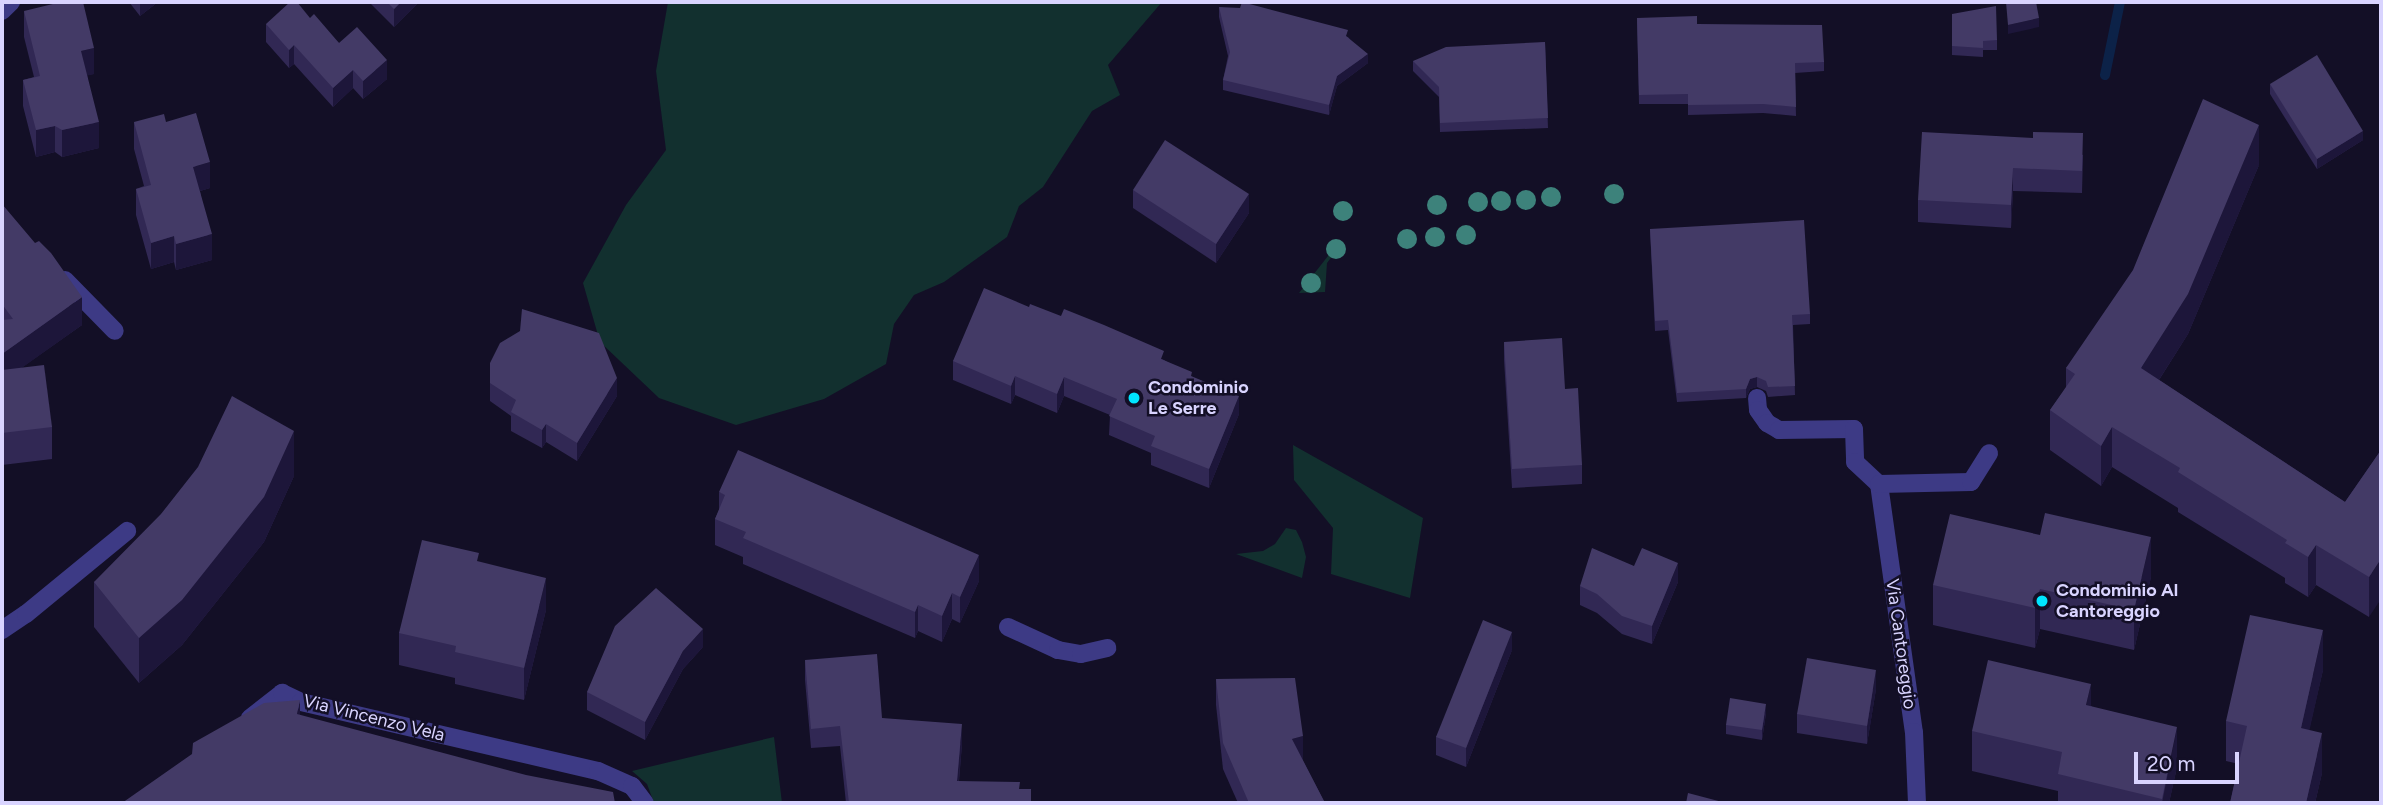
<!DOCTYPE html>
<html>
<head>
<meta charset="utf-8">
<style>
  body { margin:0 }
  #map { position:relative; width:2383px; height:805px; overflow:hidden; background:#130f26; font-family:Figtree,sans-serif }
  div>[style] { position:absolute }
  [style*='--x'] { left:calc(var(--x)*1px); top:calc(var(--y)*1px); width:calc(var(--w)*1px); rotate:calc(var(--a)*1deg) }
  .green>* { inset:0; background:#12302f }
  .stream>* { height:10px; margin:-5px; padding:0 5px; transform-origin:5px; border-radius:5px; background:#0c2248 }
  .minor>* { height:18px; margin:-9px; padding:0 9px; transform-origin:9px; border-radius:9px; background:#3d3a85 }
  .trees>* { width:20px; height:20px; margin:-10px; border-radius:50%; background:#3d827b }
  .wall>* { inset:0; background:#312854 }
  .shaded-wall>* { inset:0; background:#1d163a }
  .building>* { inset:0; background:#433a66 }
  .dots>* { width:19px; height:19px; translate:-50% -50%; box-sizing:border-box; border:4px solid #130f26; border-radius:50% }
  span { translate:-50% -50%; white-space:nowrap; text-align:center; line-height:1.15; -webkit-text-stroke:5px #130f26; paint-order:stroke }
  .poi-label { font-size:18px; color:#d9d4ff; font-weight:700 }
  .left { translate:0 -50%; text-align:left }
  .street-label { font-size:18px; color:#d9d4ff }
  .frame { position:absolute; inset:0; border:4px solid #d9d4ff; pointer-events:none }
  .scale { position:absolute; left:2134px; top:752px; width:105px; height:32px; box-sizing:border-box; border:4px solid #d9d4ff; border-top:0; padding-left:9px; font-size:21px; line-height:24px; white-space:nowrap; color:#d9d4ff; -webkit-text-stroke:5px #130f26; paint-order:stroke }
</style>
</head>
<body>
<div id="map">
  <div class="green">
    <i style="clip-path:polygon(668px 2px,1162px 2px,1108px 65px,1120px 95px,1092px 111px,1043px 187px,1019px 206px,1007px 237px,944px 282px,914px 295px,894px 324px,886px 364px,824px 399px,736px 425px,659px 398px,600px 342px,583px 283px,626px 205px,666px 150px,656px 71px)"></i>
    <i style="clip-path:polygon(1340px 246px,1327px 263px,1325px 292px,1299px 293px,1335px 247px)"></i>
    <i style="clip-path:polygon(1293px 445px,1423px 518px,1410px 598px,1331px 574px,1333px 528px,1294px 480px)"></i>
    <i style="clip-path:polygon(1286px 528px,1296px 530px,1302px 542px,1306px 557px,1302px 578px,1236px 554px,1263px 551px,1275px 544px)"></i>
    <i style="clip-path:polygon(774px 737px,782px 803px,654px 803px,647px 784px,632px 771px)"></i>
  </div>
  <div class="stream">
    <i style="--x:2105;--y:75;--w:75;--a:-78.4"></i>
  </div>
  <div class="minor">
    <i style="--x:2;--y:11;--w:13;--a:-45"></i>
    <i style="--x:65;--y:280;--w:71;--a:45.6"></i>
    <i style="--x:1757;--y:398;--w:12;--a:85"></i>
    <i style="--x:1758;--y:410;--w:16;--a:55"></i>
    <i style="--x:1767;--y:423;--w:14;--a:30"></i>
    <i style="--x:1779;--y:430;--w:75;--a:-0.8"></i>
    <i style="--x:1854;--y:429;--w:33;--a:88"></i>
    <i style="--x:1855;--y:462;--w:33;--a:43"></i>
    <i style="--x:1879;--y:484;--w:250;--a:82"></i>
    <i style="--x:1914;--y:732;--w:71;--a:87.6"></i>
    <i style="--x:1879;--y:484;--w:92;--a:-1.2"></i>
    <i style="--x:1971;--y:482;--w:34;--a:-58"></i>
    <i style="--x:1008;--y:627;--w:55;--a:24.7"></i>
    <i style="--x:1058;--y:650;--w:23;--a:10"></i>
    <i style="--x:1081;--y:654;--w:27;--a:-13"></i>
    <i style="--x:2;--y:630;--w:29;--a:-34"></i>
    <i style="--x:26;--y:614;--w:131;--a:-39.4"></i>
    <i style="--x:250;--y:718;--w:41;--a:-38"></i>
    <i style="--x:282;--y:693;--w:21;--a:25"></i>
    <i style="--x:301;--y:702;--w:305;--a:13.1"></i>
    <i style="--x:598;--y:771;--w:37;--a:24"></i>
    <i style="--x:632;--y:786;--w:21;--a:53"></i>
  </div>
  <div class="trees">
    <i style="left:1614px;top:194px"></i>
    <i style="left:1551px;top:197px"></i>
    <i style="left:1526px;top:200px"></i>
    <i style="left:1501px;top:201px"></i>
    <i style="left:1478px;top:202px"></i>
    <i style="left:1437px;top:205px"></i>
    <i style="left:1343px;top:211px"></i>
    <i style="left:1466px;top:235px"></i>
    <i style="left:1435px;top:237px"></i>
    <i style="left:1407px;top:239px"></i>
    <i style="left:1336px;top:249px"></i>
    <i style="left:1311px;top:283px"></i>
  </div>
  <div class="wall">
    <i style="clip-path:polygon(129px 2px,158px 2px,140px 16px)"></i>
    <i style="clip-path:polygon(369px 2px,419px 2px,394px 27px)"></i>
    <i style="clip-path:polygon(1219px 7px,1348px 37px,1368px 63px,1337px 86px,1329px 115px,1223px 90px,1223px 80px,1228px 56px,1219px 17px)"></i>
    <i style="clip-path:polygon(24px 11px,94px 74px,87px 75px,99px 148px,62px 157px,55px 152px,36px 157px,23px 106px,23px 80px,34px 77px,24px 37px)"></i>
    <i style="clip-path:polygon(1952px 14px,1997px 40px,1997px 50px,1983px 50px,1983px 57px,1952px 55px)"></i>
    <i style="clip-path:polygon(310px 18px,339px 43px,387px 79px,363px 99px,353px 88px,333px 107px,294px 64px,289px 68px,266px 42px,266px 24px)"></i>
    <i style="clip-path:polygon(1637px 18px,1697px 24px,1824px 62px,1824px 71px,1795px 73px,1796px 116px,1763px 113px,1688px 115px,1688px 104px,1639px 104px)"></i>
    <i style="clip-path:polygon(1545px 42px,1548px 128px,1440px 132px,1439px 97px,1413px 71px,1413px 61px)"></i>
    <i style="clip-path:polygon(2270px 84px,2363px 140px,2317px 169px,2270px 94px)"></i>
    <i style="clip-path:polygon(134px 122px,166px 122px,210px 188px,200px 191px,212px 260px,176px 270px,174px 262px,151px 269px,136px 215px,136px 189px,144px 186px,134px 149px)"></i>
    <i style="clip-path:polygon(2033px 138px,2083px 155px,2082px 193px,2013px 191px,2011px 228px,1918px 222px,1918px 200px)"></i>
    <i style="clip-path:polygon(2259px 165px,2188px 334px,2159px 380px,2345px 502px,2381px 450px,2369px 617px,2316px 585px,2308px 597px,2285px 583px,2285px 578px,2178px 512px,2178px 508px,2112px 467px,2101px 486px,2050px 450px,2050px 410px,2066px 388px,2066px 368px)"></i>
    <i style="clip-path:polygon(1133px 190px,1249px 213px,1216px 263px,1133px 208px)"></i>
    <i style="clip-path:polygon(2px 204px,82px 325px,21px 368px,52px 427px,52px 459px,2px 465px)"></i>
    <i style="clip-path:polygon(1650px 229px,1810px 314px,1810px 324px,1793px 325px,1795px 395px,1768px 397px,1766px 391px,1757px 387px,1750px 389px,1746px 398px,1677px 402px,1668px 330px,1655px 331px)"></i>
    <i style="clip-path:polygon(1029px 307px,1164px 360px,1192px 377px,1239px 414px,1209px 488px,1151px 465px,1151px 453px,1109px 435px,1110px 415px,1064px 396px,1057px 413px,1015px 395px,1011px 404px,953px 380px,953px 361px)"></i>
    <i style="clip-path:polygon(1504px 342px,1565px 389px,1582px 465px,1582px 484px,1512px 488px,1504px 360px)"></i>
    <i style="clip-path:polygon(490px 363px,617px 396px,577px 461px,546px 442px,542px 448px,511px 431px,511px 416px,490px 401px)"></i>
    <i style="clip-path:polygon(294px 476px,264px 542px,182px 645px,139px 683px,94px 627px,94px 582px)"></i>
    <i style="clip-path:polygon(719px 492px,979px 581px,960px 623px,952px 619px,942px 642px,918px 631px,915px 638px,743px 564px,743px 557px,715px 545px,715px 519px,719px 510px)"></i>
    <i style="clip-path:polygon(479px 562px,546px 610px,524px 700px,455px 684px,455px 678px,399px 665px,399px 633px)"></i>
    <i style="clip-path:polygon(1634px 566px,1678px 582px,1652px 644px,1622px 634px,1597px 613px,1580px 605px,1580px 586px)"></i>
    <i style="clip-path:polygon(2151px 577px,2134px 650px,2040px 629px,2035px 648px,1933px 625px,1933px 585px)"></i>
    <i style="clip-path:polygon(703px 647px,683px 669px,645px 740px,587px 710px,587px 692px)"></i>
    <i style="clip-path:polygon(1512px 650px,1466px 767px,1436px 755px,1436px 737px)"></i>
    <i style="clip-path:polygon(805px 660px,882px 718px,962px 744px,959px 781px,1020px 789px,1031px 803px,846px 803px,840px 746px,811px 748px,805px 680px)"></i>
    <i style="clip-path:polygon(2323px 670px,2309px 730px,2322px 773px,2315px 803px,2230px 803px,2239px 764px,2226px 761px,2226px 721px)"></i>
    <i style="clip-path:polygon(1216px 679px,1303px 761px,1325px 803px,1238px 803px,1223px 769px,1216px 705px)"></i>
    <i style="clip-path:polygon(1876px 689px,1867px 744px,1797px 733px,1797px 714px)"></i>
    <i style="clip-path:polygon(2091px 706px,2177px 767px,2169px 803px,2058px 803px,2058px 791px,1972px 771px,1972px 731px)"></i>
    <i style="clip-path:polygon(1766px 713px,1762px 740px,1726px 734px,1726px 725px)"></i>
  </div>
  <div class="shaded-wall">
    <i style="clip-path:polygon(140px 2px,158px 2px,140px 16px)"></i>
    <i style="clip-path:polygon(401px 2px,419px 2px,394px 27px,394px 9px)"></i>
    <i style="clip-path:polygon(2039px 18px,2039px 27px,2008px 34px,2008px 25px)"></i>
    <i style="clip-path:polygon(294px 45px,294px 64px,289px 68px,289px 50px)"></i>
    <i style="clip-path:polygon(94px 48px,94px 74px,81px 77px,81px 51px)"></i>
    <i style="clip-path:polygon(1368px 54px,1368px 63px,1337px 86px,1329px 115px,1329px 105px,1337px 76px)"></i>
    <i style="clip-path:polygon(387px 60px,387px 79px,363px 99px,363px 81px)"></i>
    <i style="clip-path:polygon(353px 70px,353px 88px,333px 107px,333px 88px)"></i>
    <i style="clip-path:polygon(99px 122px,99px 148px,62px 157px,62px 130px)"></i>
    <i style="clip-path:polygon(2259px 125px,2259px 165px,2188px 334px,2141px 408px,2141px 368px)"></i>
    <i style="clip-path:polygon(55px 126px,55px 152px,36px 157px,36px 130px)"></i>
    <i style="clip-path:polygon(2363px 131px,2363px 140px,2317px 169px,2317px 159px)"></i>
    <i style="clip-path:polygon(210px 162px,210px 188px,193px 193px,193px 167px)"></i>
    <i style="clip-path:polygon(2013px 168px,2013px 191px,2011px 228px,2011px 205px)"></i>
    <i style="clip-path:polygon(1249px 194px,1249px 213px,1216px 263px,1216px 244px)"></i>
    <i style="clip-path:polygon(212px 234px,212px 260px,176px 270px,176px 244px)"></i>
    <i style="clip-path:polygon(174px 236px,174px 262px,151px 269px,151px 243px)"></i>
    <i style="clip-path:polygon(82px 297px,82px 325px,2px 382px,2px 354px)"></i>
    <i style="clip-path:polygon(1015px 376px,1015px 395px,1011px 404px,1011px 386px)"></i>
    <i style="clip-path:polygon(1064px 377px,1064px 396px,1057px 413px,1057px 394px)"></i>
    <i style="clip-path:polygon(1757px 377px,1757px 387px,1750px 389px,1746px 398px,1746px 389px,1750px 379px)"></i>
    <i style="clip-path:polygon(617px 378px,617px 396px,577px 461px,577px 443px)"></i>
    <i style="clip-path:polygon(1239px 396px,1239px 414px,1209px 488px,1209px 469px)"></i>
    <i style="clip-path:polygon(546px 424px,546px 442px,542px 448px,542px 430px)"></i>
    <i style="clip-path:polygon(2112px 427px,2112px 467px,2101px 486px,2101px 446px)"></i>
    <i style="clip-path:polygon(294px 431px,294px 476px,264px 542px,182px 645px,139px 683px,139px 638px)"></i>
    <i style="clip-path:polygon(2151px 537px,2151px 577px,2134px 650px,2134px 610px)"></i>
    <i style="clip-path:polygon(2316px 545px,2316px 585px,2308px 597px,2308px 557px)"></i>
    <i style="clip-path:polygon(979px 555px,979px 581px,960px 623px,960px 597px)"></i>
    <i style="clip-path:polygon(2381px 559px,2381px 599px,2369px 617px,2369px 577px)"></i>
    <i style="clip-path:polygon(1678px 563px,1678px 582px,1652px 644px,1652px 626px)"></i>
    <i style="clip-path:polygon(546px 578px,546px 610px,524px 700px,524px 668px)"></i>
    <i style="clip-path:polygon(2040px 589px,2040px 629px,2035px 648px,2035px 608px)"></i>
    <i style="clip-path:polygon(952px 593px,952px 619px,942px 642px,942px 616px)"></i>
    <i style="clip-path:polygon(918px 605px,918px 631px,915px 638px,915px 612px)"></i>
    <i style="clip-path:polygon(703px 629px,703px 647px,683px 669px,645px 740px,645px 722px,683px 651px)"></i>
    <i style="clip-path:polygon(2323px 630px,2323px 670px,2301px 768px,2301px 728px)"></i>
    <i style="clip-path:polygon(1512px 632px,1512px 650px,1466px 767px,1466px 748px)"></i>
    <i style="clip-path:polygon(1876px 670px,1876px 689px,1867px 744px,1867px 726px)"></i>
    <i style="clip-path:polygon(2091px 684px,2091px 724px,2086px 705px)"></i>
    <i style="clip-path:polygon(300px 700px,300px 729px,297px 714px)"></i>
    <i style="clip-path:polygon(1766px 704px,1766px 713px,1762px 740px,1762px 730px)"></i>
    <i style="clip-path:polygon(962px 724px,962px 744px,957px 801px,957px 781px)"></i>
    <i style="clip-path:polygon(2177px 727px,2177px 767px,2169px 803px,2162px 803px)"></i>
    <i style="clip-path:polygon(2322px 733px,2322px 773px,2315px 803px,2306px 803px)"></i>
    <i style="clip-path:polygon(1303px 736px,1303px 762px,1292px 739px)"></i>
  </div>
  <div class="building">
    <i style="clip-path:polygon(61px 2px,83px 2px,94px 48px,81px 51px,99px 122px,62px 130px,55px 126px,36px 130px,23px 80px,40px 76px,24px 11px)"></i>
    <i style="clip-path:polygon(290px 2px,297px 2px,310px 18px,314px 14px,339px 43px,357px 27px,387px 60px,363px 81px,353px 70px,333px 88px,294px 45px,289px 50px,266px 24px)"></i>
    <i style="clip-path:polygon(387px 2px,401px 2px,394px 9px)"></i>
    <i style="clip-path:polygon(1242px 2px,1348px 30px,1346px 36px,1368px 54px,1337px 76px,1329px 105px,1223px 80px,1230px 52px,1219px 7px,1240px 8px)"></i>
    <i style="clip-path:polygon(2006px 2px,2036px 2px,2039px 18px,2008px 25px)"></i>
    <i style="clip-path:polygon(1996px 6px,1997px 40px,1983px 41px,1983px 48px,1952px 46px,1952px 14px)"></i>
    <i style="clip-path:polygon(1697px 16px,1697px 24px,1822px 25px,1824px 62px,1795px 63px,1796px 107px,1763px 104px,1688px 105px,1688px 94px,1639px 95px,1637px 18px)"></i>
    <i style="clip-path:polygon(1545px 42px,1548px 118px,1440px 123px,1439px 87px,1413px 61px,1446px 47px)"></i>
    <i style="clip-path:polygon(2317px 55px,2363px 131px,2317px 159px,2270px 84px)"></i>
    <i style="clip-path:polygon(2203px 99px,2259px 125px,2188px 294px,2141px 368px,2345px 502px,2381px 450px,2381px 559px,2369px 577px,2316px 545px,2308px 557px,2285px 543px,2287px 540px,2178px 472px,2180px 468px,2112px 427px,2101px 446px,2050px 410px,2075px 374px,2066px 368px,2133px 270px)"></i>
    <i style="clip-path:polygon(196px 113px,210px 162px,193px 167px,212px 234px,176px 244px,174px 236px,151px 243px,136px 189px,151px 185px,134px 122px,164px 114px,166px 122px)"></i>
    <i style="clip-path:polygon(1922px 132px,2033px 138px,2033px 132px,2083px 133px,2082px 171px,2013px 168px,2011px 205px,1918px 200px)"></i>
    <i style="clip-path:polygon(1165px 140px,1249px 194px,1216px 244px,1133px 190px)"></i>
    <i style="clip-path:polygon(2px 204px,35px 243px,39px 241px,51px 253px,82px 297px,2px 354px,2px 320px,13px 319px,2px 304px)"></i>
    <i style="clip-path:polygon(1804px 220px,1810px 314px,1792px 315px,1795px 386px,1768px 387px,1766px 381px,1757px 377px,1750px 379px,1746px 389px,1677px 393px,1668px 320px,1655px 321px,1650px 229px)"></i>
    <i style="clip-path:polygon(984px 288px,1029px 307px,1030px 304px,1061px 316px,1064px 309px,1104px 325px,1164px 351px,1161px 359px,1192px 372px,1191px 376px,1239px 396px,1209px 469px,1151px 446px,1155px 436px,1109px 416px,1117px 399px,1064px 377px,1057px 394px,1015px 376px,1011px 386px,953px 361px)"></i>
    <i style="clip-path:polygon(522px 309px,599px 333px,617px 378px,577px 443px,546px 424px,542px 430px,511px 412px,516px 400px,490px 383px,490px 363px,500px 343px,520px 331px)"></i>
    <i style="clip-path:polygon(1562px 338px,1565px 389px,1578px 388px,1582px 465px,1512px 469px,1504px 342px)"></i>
    <i style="clip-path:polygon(44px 365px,52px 427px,2px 433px,2px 370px)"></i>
    <i style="clip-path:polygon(232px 396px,294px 431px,264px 497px,182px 600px,139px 638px,94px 582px,161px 514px,198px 467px)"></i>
    <i style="clip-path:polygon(738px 450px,979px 555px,960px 597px,952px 593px,942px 616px,918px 605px,915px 612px,743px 538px,746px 532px,715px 519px,725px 495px,719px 492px)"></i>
    <i style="clip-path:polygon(2045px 513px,2151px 537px,2134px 610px,2040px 589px,2035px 608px,1933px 585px,1950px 514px,2040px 535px)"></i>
    <i style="clip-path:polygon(422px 540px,479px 553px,477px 561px,546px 578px,524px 668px,455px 652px,456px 646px,399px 633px)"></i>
    <i style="clip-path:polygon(1592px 548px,1634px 566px,1642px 548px,1678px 563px,1652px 626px,1622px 616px,1597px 594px,1580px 586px)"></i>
    <i style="clip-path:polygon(656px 588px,703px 629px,683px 651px,645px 722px,587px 692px,615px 626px)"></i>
    <i style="clip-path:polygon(2250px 615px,2323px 630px,2301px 728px,2322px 733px,2306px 803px,2230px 803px,2247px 726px,2226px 721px)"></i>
    <i style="clip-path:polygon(1483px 620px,1512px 632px,1466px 748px,1436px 737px)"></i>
    <i style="clip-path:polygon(877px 654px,882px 718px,962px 724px,957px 781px,1020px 782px,1019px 789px,1031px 789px,1031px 803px,849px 803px,840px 726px,811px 729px,805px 660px)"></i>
    <i style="clip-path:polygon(1807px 658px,1876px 670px,1867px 726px,1797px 714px)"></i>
    <i style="clip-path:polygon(1988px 660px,2091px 684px,2086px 705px,2177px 727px,2162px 799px,2058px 774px,2062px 752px,1972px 731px)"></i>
    <i style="clip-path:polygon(1295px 678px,1303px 736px,1292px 739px,1325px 803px,1249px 803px,1223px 743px,1216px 679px)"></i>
    <i style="clip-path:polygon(1730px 698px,1766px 704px,1762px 730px,1726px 725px)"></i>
    <i style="clip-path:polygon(300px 700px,297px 714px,526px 775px,613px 792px,615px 803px,379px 803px,370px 801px,370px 803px,122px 803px,192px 754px,193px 743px,264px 703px)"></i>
    <i style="clip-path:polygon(1688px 793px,1726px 803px,1686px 803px)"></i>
  </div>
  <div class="dots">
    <i style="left:1134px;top:398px;background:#00e5ff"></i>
    <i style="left:2042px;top:601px;background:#00e5ff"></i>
  </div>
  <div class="poi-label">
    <span class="left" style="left:1148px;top:398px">Condominio<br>Le Serre</span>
    <span class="left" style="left:2056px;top:601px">Condominio Al<br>Cantoreggio</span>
  </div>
  <div class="street-label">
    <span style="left:1901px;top:644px;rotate:82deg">Via Cantoreggio</span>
    <span style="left:374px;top:718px;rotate:14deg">Via Vincenzo Vela</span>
  </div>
  <div class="frame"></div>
  <div class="scale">20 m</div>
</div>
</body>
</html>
